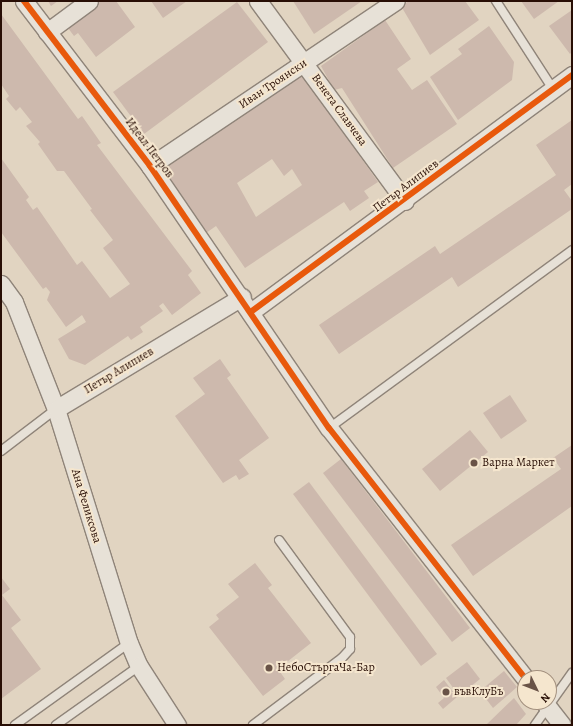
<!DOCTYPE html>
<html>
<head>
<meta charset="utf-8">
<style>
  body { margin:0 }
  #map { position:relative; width:573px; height:726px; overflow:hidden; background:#e1d4c1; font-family:Alegreya,serif }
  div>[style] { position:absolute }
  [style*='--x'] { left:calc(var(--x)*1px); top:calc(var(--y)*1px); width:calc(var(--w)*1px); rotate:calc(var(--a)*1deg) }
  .building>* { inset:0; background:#cdb9ad }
  .roads { filter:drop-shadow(1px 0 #8f8479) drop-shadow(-1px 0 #8f8479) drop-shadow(0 1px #8f8479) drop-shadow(0 -1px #8f8479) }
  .service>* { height:8px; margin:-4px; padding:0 4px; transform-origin:4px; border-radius:4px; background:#e7e1d7 }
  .minor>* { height:17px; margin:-8.5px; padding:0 8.5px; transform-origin:8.5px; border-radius:8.5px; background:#e7e1d7 }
  .cycleway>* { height:6px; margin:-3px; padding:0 3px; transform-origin:3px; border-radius:3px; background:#e8590c }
  .dots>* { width:11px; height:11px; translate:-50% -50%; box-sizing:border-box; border:2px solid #f5e6ce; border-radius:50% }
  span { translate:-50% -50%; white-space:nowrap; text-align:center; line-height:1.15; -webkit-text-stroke:4px #f5e6ce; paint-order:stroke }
  .street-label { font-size:12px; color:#280e05 }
  .poi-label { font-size:12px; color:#280e05 }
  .left { translate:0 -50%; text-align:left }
  .frame { position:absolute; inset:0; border:2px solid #280e05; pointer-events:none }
  .north { position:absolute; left:517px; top:670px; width:40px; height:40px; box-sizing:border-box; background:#f5e6ce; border:1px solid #a3907e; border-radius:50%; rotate:133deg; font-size:11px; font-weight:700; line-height:16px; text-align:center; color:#280e05 }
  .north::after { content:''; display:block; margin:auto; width:14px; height:18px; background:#695347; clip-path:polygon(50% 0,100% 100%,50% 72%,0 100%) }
</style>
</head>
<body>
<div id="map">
  <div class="building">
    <i style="clip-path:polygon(48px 1px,58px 1px,51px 6px)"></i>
    <i style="clip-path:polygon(96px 1px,116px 1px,135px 27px,96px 57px,78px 33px,74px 36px,65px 24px)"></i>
    <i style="clip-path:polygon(151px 1px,187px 1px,163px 18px)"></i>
    <i style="clip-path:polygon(293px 1px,362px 1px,314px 34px)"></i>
    <i style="clip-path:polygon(409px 1px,465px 1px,479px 20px,430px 55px,401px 6px)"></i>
    <i style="clip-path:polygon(521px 1px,559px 1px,534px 19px)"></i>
    <i style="clip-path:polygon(237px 2px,268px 42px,144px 134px,113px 92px)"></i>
    <i style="clip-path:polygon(572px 10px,572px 52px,570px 54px,549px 26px)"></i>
    <i style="clip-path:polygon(1px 14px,78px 119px,82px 116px,101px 143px,97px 145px,192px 271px,188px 275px,201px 293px,172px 315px,163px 303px,159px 306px,163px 311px,140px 327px,143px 332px,131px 340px,128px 336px,85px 365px,69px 359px,58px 339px,86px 322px,82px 315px,66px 327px,47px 300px,50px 292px,46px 287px,43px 289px,1px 232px,1px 158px,29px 197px,26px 200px,33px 210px,37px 207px,77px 265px,82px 261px,110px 298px,130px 284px,103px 248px,113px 240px,90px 210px,92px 209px,64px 171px,57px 171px,38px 144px,40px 142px,26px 126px,32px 122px,20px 107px,16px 111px,6px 99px,9px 96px,1px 84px)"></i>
    <i style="clip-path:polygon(385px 20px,411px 59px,397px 69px,412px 90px,427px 80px,457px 124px,393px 168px,342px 88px,334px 90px,321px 66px)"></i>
    <i style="clip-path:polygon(489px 26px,514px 62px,512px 80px,458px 120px,430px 77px,462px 54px,458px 49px)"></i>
    <i style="clip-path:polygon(evenodd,301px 72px,378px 182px,364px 191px,369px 198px,350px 211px,344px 202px,245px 268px,216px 226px,206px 233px,161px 167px,301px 72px,272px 159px,284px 176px,292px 169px,302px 185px,256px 217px,237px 183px,272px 159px)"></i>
    <i style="clip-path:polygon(572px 120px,572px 184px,564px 190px,572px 201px,572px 209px,458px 287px,452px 277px,339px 354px,319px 325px,435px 246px,440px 254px,556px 175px,536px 145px)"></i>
    <i style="clip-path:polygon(220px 359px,231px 375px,227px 378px,269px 438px,239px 460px,249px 474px,239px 480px,236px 475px,223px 483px,175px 416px,205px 394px,193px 378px)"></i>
    <i style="clip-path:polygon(510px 395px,527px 421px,501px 439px,483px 413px)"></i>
    <i style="clip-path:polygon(470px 430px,488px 452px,440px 491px,422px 469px)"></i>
    <i style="clip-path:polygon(572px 445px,572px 506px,473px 576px,451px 545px,561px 469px,553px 458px)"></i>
    <i style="clip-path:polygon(341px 459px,470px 628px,452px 642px,323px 473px)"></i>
    <i style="clip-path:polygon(309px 482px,437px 654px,421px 666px,293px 494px)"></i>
    <i style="clip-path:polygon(255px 563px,272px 585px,268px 588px,311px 643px,278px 669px,285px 679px,263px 696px,209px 627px,219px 619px,216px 615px,239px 597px,228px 584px)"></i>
    <i style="clip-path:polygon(1px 577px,10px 589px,2px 595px,21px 620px,11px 628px,41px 669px,1px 699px)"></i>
    <i style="clip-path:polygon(467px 662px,480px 679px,459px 696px,446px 678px)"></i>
    <i style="clip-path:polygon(504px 671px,517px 687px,493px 708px,480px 691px)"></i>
    <i style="clip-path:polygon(444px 680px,457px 697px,443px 709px,438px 703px,444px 698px,436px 687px)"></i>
    <i style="clip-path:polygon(514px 698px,526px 714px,516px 725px,487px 724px)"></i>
  </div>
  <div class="roads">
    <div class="service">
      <i style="--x:496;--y:1;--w:105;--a:57.1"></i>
      <i style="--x:329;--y:428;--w:301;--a:-36.2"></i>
      <i style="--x:1;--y:451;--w:69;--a:-37.4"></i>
      <i style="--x:15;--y:725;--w:140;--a:-35.7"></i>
      <i style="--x:56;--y:725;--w:102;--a:-35.4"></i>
      <i style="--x:253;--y:725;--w:111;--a:-37"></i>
      <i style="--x:342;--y:658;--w:12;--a:-48"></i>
      <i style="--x:350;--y:649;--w:12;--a:-90"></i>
      <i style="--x:350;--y:637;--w:120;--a:-126.2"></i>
      <i style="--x:535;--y:725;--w:64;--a:-54.6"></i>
    </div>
    <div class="minor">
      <i style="--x:24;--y:1;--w:208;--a:52.6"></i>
      <i style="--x:150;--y:166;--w:317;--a:55.7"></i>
      <i style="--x:329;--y:428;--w:318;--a:51.9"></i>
      <i style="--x:258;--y:1;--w:248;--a:53.7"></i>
      <i style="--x:47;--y:32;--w:52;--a:-36.4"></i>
      <i style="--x:150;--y:166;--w:296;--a:-33.9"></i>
      <i style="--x:1;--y:284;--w:22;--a:54"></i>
      <i style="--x:14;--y:302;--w:115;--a:68.6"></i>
      <i style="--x:56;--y:409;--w:245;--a:72.7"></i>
      <i style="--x:129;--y:643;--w:25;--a:67"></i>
      <i style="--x:139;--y:666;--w:70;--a:57.2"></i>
      <i style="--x:252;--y:311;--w:398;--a:-36.4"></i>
      <i style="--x:56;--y:409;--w:217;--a:-31.1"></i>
      <i style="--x:544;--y:702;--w:29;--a:52"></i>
    </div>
  </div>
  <div class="cycleway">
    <i style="--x:24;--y:1;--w:208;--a:52.6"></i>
    <i style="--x:150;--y:166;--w:317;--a:55.7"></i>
    <i style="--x:329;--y:428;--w:318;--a:51.9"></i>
    <i style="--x:252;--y:311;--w:398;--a:-36.4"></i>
  </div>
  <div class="dots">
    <i style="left:474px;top:463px;background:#695347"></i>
    <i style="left:269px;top:668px;background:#695347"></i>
    <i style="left:446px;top:692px;background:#695347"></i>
  </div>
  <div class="street-label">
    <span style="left:273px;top:84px;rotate:-34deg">Иван Троянски</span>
    <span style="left:339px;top:110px;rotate:54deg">Венета Славчева</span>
    <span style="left:149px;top:148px;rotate:53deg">Идеал Петров</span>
    <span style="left:406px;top:186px;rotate:-37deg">Петър Алипиев</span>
    <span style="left:119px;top:371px;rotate:-31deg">Петър Алипиев</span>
    <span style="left:86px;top:506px;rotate:73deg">Ана Феликсова</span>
  </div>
  <div class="poi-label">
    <span class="left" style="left:482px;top:463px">Варна Маркет</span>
    <span class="left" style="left:277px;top:668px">НебоСтъргаЧа-Бар</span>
    <span class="left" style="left:454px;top:692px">въвКлуБъ</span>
  </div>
  <div class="frame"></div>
  <div class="north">N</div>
</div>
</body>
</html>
